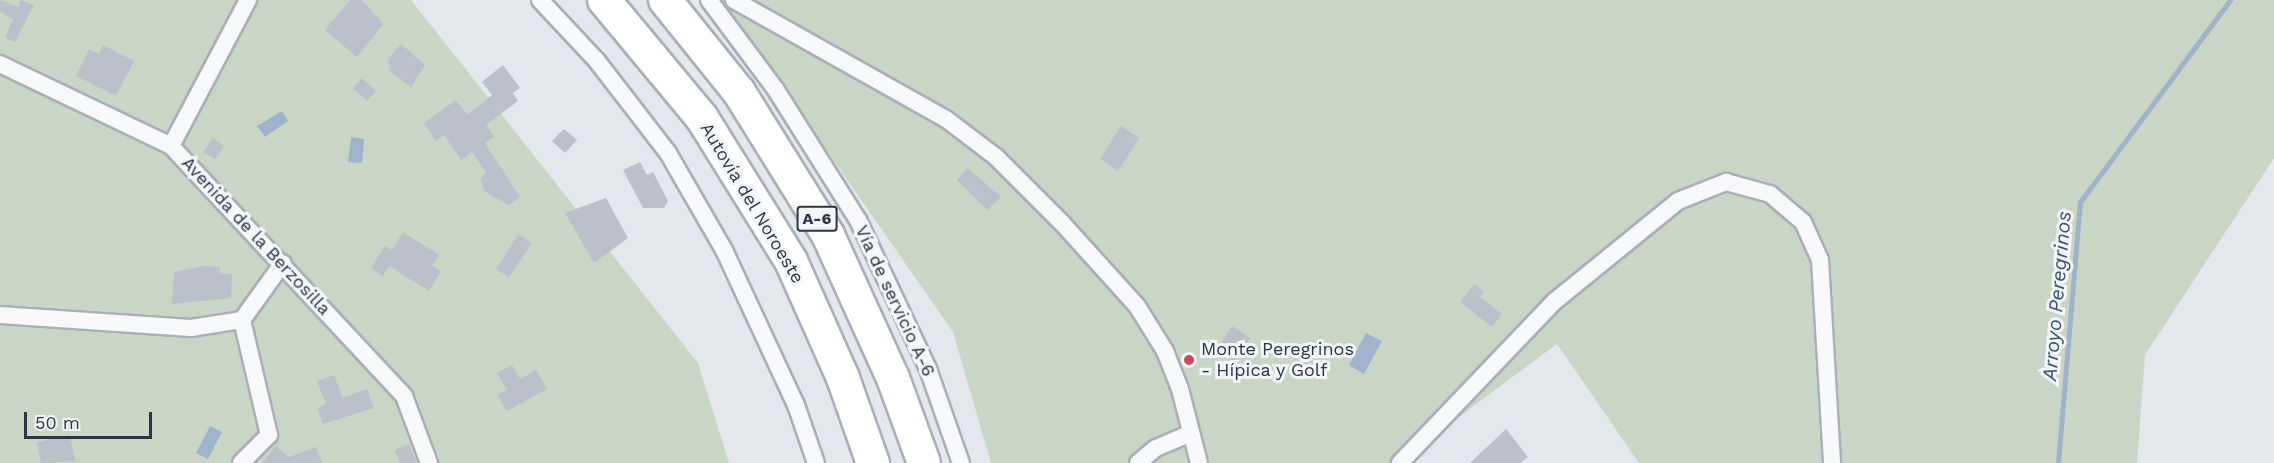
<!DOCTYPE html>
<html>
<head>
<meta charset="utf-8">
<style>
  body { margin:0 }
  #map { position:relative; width:2274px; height:463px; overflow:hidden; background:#e4e7ec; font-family:"Work Sans",sans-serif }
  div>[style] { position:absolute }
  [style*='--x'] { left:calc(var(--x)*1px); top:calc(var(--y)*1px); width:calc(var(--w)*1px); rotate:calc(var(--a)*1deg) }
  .green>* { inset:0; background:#c9d6c5 }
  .water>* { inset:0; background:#9fb4cc }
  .stream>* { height:5px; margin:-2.5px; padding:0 2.5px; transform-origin:2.5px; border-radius:2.5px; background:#9fb4cc }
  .building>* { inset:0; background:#bbc0ca }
  .roads { filter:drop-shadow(2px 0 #a9aeb7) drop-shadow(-2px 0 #a9aeb7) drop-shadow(0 2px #a9aeb7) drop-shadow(0 -2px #a9aeb7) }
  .minor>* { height:16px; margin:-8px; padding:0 8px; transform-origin:8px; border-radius:8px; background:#f7f8fa }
  .motorway>* { height:32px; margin:-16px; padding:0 16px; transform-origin:16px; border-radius:16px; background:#fff }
  .dots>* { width:16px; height:16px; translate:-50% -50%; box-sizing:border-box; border:3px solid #f4f6f9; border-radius:50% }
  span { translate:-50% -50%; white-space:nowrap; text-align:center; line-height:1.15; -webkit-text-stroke:6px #f4f6f9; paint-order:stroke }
  .shield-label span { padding:2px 4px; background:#f4f6f9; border:2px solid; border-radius:4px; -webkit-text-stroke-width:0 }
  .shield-label { font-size:16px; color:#2b3445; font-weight:700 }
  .street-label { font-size:18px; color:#2b3445 }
  .poi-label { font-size:18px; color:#2b3445 }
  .left { translate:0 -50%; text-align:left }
  .water-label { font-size:20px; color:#34527a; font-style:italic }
  .scale { position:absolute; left:24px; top:412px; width:128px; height:27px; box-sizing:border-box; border:3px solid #2b3445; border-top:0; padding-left:8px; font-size:18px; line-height:21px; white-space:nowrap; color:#2b3445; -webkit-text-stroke:4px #f4f6f9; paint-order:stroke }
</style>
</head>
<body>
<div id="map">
  <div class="green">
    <i style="clip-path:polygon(0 0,411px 0,698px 363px,729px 463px,0 463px)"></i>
    <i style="clip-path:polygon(722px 0,2274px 0,2274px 158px,2145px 355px,2137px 463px,1639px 463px,1557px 344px,1397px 463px,991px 463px,953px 332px)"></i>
  </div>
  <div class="water">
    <i style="clip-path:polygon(282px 111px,288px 121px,265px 137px,257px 126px)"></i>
    <i style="clip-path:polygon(351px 137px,364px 139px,362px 163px,348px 162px)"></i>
    <i style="clip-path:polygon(1366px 333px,1382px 341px,1364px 374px,1349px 365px)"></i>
    <i style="clip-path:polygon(210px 426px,222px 432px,208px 459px,196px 453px)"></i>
  </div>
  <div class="stream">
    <i style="--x:2058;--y:463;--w:262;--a:-85.2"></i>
    <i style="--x:2080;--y:202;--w:252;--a:-53.4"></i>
  </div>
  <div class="building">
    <i style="clip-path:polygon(0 0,18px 7px,21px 0,34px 5px,15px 42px,5px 38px,13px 19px,0 12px)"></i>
    <i style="clip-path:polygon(350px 0,362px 0,383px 24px,357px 57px,325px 30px)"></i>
    <i style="clip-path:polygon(401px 44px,425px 65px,411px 87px,390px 72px,388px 60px)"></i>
    <i style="clip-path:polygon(103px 45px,134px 61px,116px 96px,76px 76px,89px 49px,99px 54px)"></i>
    <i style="clip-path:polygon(503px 65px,520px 88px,513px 93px,518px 101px,486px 125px,494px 136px,485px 143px,520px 197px,509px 205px,484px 191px,481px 180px,486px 172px,472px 152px,461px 160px,444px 135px,436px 141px,424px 123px,456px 100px,467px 115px,492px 95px,482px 82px)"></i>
    <i style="clip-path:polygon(362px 78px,376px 91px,367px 101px,353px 88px)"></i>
    <i style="clip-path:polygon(1121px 126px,1139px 138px,1118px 171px,1100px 159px)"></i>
    <i style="clip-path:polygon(564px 129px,577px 140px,565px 153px,552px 141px)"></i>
    <i style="clip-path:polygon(213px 138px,224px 146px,215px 159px,203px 152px)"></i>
    <i style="clip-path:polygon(640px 162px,647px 175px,653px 172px,668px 201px,664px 208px,643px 208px,623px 170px)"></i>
    <i style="clip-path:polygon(968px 168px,1001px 197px,987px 210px,957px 180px)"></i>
    <i style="clip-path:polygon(606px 198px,628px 238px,594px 263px,565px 213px)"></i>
    <i style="clip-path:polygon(403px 232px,439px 255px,432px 265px,441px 271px,429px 291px,389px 266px,383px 276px,371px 268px,385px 246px,392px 250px)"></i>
    <i style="clip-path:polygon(518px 235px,532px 243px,509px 277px,496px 269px)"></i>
    <i style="clip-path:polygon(203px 266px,220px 267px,219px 274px,232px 274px,231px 298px,172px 304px,174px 272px)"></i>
    <i style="clip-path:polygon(1474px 284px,1484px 292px,1480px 297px,1502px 314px,1492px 327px,1460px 302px)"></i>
    <i style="clip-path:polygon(1232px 326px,1250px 338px,1235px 362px,1216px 351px)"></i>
    <i style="clip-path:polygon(512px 365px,520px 379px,536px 370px,547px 389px,507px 411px,497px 395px,507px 390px,497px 373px)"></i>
    <i style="clip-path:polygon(334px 375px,343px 398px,367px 389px,374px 408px,323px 424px,317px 408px,326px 404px,317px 381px)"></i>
    <i style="clip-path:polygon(1506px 429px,1528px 457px,1520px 463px,1470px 463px)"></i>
    <i style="clip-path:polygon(70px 435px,75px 461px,41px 463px,37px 442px)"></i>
    <i style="clip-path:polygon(409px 444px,416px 463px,400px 463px,395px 450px)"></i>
    <i style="clip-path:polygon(276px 446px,289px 457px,316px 447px,322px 463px,262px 463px)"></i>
  </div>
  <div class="roads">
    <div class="minor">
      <i style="--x:248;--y:0;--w:165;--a:117.8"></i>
      <i style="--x:171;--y:146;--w:342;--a:47"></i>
      <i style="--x:404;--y:396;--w:72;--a:69.5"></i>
      <i style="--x:540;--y:0;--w:83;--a:46.9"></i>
      <i style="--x:597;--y:61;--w:116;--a:52.3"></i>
      <i style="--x:668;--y:153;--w:112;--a:60"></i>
      <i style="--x:724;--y:250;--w:171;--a:65.1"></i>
      <i style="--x:796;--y:405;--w:61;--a:71"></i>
      <i style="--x:709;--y:0;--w:112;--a:53.3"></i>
      <i style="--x:776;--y:90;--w:154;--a:57.8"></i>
      <i style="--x:858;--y:220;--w:165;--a:64.8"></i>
      <i style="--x:928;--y:369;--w:100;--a:70.7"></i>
      <i style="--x:734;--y:0;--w:243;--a:29.3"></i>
      <i style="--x:946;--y:119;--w:63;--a:37.2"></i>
      <i style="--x:996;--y:157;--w:93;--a:45"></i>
      <i style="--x:1062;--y:223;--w:112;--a:47.9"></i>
      <i style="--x:1137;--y:306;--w:53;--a:58.1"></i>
      <i style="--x:1165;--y:351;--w:41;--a:68.5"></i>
      <i style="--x:1180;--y:389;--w:76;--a:75.6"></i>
      <i style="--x:0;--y:64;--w:190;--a:25.6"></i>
      <i style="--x:0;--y:315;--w:191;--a:3.9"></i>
      <i style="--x:191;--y:328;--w:52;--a:-8.9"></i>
      <i style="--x:242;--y:320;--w:70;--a:-54.3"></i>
      <i style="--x:241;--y:463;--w:40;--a:-45"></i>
      <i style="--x:269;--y:435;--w:118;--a:-103.2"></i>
      <i style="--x:1138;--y:463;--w:23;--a:-40"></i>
      <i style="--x:1156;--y:448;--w:38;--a:-23"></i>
      <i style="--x:1400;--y:463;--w:224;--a:-46.3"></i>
      <i style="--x:1555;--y:301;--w:159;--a:-39.1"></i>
      <i style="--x:1678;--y:201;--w:52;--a:-21.6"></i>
      <i style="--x:1726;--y:182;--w:46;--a:15.3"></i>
      <i style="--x:1770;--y:194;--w:43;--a:40.3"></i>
      <i style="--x:1803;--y:222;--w:42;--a:65.9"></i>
      <i style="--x:1820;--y:260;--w:203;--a:86.6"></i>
    </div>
    <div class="motorway">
      <i style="--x:604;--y:0;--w:153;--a:50.3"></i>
      <i style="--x:702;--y:118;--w:168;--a:58.1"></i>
      <i style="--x:791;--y:261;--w:128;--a:66"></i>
      <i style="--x:843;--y:378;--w:90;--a:70.6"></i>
      <i style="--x:665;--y:0;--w:118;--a:51.2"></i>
      <i style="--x:739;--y:92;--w:168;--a:58.1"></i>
      <i style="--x:828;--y:235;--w:157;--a:65.6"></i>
      <i style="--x:893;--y:378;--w:90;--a:70"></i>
    </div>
  </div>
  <div class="dots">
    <i style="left:1189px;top:360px;background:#d1495b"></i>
  </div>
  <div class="shield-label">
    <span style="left:817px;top:219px">A-6</span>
  </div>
  <div class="street-label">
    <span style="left:752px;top:203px;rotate:59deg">Autovía del Noroeste</span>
    <span style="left:256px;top:236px;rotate:47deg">Avenida de la Berzosilla</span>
    <span style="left:895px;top:301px;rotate:65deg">Vía de servicio A-6</span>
  </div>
  <div class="poi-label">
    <span class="left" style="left:1201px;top:360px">Monte Peregrinos<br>- Hípica y Golf</span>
  </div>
  <div class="water-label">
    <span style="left:2057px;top:296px;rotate:-85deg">Arroyo Peregrinos</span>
  </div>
  <div class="scale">50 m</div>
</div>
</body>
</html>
